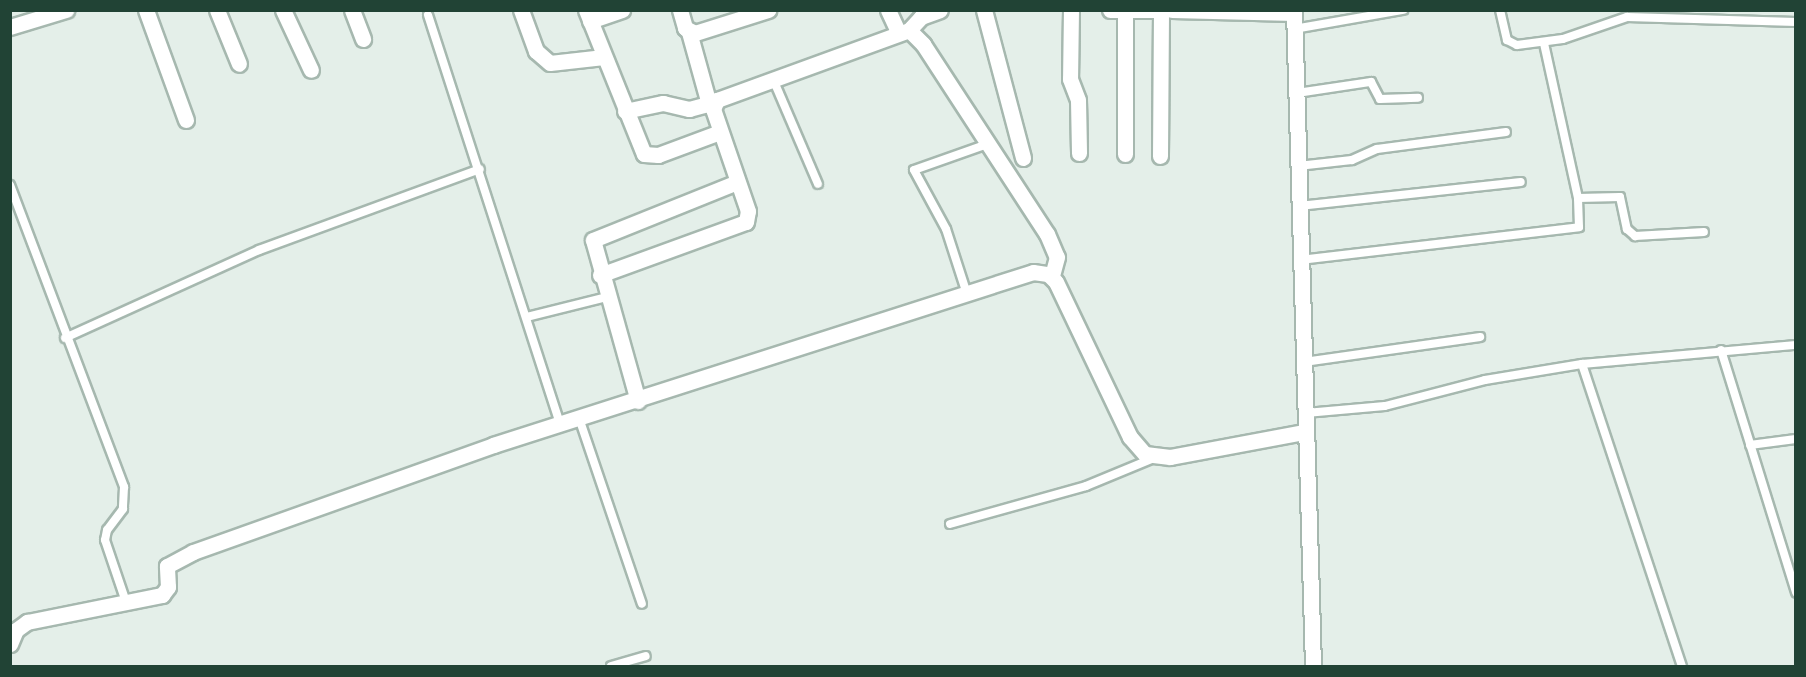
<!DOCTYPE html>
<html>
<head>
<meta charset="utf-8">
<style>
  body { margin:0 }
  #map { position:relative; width:1806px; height:677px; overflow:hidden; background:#e4efe9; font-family:"Varela Round",sans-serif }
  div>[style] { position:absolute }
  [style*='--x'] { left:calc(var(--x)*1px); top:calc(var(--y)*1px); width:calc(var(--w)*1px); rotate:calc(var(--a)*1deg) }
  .roads { filter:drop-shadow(2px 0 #a6b8af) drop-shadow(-2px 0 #a6b8af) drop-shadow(0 2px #a6b8af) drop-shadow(0 -2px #a6b8af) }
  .service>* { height:8px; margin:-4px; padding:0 4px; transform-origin:4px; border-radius:4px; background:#fff }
  .minor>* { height:15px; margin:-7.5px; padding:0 7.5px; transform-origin:7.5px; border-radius:7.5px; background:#fff }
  span { translate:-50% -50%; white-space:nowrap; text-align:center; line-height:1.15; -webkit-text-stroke:4.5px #f5fbf7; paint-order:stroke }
  .frame { position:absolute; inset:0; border:12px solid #214335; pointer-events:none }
</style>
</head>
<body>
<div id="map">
  <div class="roads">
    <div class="service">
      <i style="--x:1500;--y:10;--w:31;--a:77"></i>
      <i style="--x:1507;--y:40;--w:11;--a:27"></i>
      <i style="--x:1517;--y:45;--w:46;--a:-7.4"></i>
      <i style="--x:1563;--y:39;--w:68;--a:-19"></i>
      <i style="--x:1627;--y:17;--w:169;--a:1.7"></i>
      <i style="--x:428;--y:15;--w:429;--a:72.1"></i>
      <i style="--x:1294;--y:29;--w:111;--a:-9.9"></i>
      <i style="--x:773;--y:79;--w:114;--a:66.8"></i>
      <i style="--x:1297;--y:93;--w:75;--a:-8.5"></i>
      <i style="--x:1371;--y:82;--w:19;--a:62"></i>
      <i style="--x:1380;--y:99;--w:38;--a:-2"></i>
      <i style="--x:1298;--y:166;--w:54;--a:-6.3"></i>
      <i style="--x:1352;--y:160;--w:27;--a:-24"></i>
      <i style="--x:1377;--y:149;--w:130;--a:-7.5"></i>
      <i style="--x:10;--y:185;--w:323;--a:69.3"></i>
      <i style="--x:124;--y:487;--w:22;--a:93"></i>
      <i style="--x:123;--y:509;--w:26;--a:127"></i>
      <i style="--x:107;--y:530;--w:10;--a:101"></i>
      <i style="--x:105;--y:540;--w:65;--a:71.3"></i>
      <i style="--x:1578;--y:198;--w:42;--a:-1.4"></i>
      <i style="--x:1620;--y:197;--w:33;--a:78"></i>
      <i style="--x:1627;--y:229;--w:11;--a:41"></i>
      <i style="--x:1635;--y:236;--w:69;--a:-3.3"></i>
      <i style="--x:1299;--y:206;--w:223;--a:-6.2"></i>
      <i style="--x:1300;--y:260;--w:281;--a:-6.7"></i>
      <i style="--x:1579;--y:227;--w:29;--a:-92"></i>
      <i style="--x:1578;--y:198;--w:158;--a:-102.4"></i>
      <i style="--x:967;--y:294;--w:68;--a:-107.9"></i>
      <i style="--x:946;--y:229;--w:67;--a:-118.5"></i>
      <i style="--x:914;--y:170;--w:75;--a:-19.4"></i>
      <i style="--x:527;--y:317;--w:82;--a:-14"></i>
      <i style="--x:65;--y:338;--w:213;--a:-24.4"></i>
      <i style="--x:259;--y:250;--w:235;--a:-20.1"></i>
      <i style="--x:1721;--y:350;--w:254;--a:72.8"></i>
      <i style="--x:1304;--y:362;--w:178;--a:-8.1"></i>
      <i style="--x:1582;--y:364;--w:318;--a:71.7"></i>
      <i style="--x:1306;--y:413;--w:79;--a:-5.1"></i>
      <i style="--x:1385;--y:406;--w:103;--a:-14.6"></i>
      <i style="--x:1485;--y:380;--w:98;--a:-9.4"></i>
      <i style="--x:1582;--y:364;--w:215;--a:-5.1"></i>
      <i style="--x:579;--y:418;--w:196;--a:71.3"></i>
      <i style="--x:1750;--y:445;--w:46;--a:-7.4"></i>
      <i style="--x:950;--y:524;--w:141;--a:-15.6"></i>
      <i style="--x:1086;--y:486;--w:74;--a:-22.4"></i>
      <i style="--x:611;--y:666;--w:36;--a:-16"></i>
    </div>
    <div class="minor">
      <i style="--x:146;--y:10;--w:117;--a:70"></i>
      <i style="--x:217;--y:10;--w:58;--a:67.8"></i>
      <i style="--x:283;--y:10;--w:66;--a:65"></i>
      <i style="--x:352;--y:10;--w:31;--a:69"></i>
      <i style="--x:521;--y:10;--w:44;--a:69.9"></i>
      <i style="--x:536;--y:51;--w:18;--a:41"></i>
      <i style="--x:550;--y:63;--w:54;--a:-6.3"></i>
      <i style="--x:586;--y:10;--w:155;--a:68.1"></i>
      <i style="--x:644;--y:154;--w:14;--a:4"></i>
      <i style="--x:658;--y:155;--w:66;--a:-20.4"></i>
      <i style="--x:680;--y:10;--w:19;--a:74"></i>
      <i style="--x:685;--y:28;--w:11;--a:27"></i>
      <i style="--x:695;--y:33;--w:77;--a:-17.5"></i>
      <i style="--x:888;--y:10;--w:23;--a:65"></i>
      <i style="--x:984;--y:10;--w:153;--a:75.2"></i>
      <i style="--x:1071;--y:10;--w:69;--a:90.8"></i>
      <i style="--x:1070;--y:79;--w:22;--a:69"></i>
      <i style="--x:1078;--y:100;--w:53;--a:88.9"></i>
      <i style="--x:1110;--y:10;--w:48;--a:0"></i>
      <i style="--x:1172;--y:10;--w:122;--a:1.4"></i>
      <i style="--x:1294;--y:10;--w:656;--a:88.34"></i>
      <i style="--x:1125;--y:12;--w:142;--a:90"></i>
      <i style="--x:590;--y:21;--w:34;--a:-19"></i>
      <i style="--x:10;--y:27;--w:59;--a:-16.9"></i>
      <i style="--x:909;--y:30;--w:18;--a:-47"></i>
      <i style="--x:921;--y:17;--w:20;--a:-20"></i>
      <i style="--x:689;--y:32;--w:75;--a:74.5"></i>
      <i style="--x:625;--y:111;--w:39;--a:-12"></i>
      <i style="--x:663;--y:103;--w:27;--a:13"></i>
      <i style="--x:689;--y:109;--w:27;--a:-15"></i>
      <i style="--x:1160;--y:156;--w:146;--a:-89.6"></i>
      <i style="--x:600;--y:275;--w:155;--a:-20"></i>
      <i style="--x:746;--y:222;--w:11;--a:-80"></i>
      <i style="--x:748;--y:211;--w:108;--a:-108.9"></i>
      <i style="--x:713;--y:109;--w:10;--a:-66"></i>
      <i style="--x:717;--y:100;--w:204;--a:-20"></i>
      <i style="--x:909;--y:30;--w:20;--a:45"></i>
      <i style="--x:923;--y:44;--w:227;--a:56.9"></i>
      <i style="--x:1047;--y:234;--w:25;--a:67"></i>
      <i style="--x:1057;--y:257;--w:20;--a:105"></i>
      <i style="--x:638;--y:401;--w:167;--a:-105.6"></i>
      <i style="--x:593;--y:240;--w:155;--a:-21.9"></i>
      <i style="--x:10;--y:644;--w:15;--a:-67"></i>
      <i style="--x:16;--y:630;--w:14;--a:-36"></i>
      <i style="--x:27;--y:622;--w:138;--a:-11.3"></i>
      <i style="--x:162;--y:595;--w:10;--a:-53"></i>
      <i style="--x:168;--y:587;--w:21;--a:-93"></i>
      <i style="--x:167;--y:566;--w:30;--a:-28"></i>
      <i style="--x:193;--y:552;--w:319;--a:-19.6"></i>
      <i style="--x:493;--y:445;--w:567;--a:-17.76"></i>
      <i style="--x:1033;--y:272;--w:15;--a:8"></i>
      <i style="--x:1048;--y:274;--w:11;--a:45"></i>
      <i style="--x:1056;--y:282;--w:172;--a:64.5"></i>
      <i style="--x:1130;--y:437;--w:23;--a:49"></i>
      <i style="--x:1145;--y:454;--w:25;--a:7"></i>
      <i style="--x:1170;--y:457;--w:136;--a:-10.6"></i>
    </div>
  </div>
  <div class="frame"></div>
</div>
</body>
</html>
